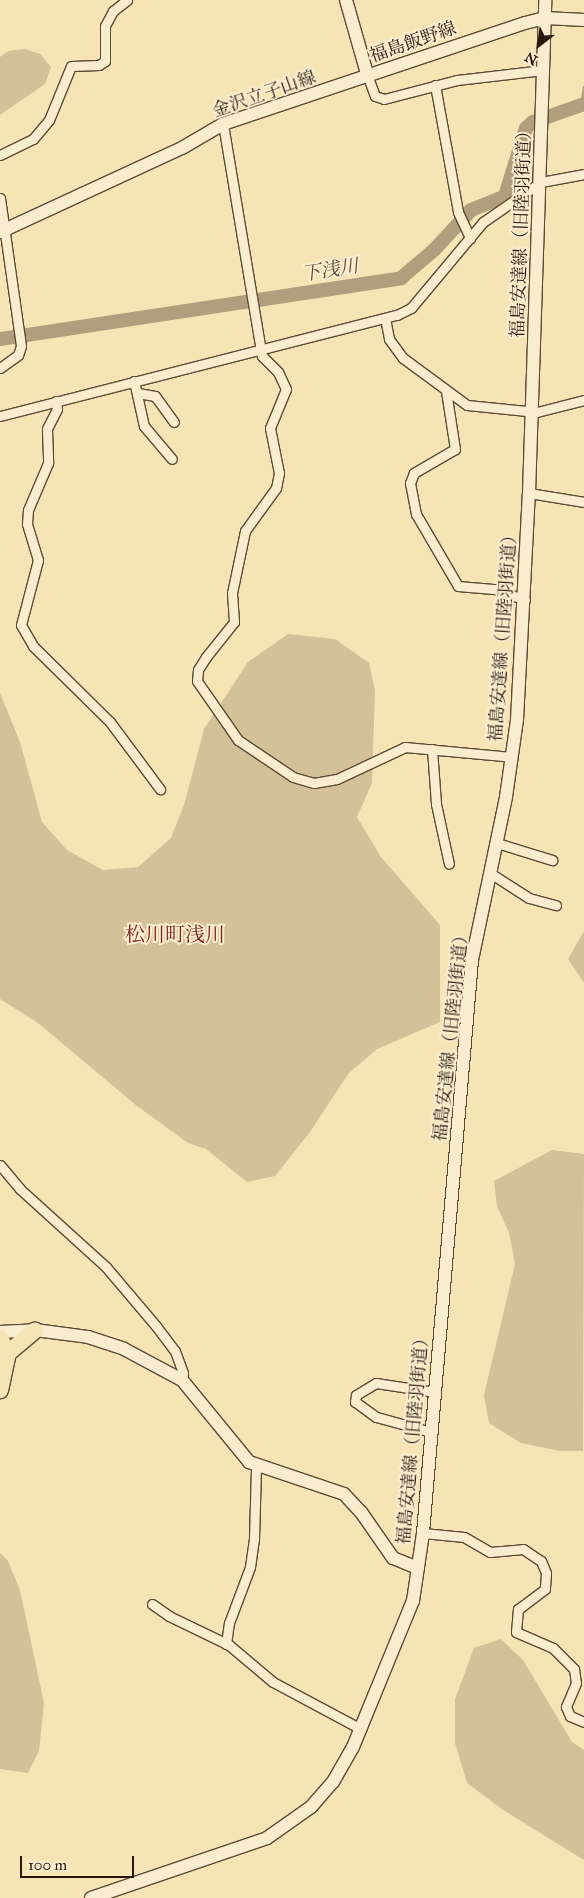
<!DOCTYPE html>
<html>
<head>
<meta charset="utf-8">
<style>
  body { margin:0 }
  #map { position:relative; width:584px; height:1898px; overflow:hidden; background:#f7e4b5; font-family:"IM FELL Great Primer","Noto Serif JP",serif }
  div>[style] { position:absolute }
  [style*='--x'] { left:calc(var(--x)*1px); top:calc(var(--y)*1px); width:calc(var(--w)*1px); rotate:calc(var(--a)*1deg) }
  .green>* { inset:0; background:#d4c198 }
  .stream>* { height:2.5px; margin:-1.25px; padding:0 1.25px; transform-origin:1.25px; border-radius:1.25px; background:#b19e7c }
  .river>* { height:14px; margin:-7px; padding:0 7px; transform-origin:7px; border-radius:7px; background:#b19e7c }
  .roads { filter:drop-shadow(1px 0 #5c4a36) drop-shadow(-1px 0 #5c4a36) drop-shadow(0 1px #5c4a36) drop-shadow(0 -1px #5c4a36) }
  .street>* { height:9px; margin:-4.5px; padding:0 4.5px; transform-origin:4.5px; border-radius:4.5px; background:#faedcf }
  .secondary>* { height:12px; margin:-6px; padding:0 6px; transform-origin:6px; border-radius:6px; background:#faedcf }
  .highway>* { height:16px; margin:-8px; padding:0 8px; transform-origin:8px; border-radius:8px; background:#f7e4b5 }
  span { translate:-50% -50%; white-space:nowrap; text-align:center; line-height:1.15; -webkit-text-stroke:4px #faedcf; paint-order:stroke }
  .street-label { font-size:18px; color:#29170c }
  .water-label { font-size:19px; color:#5f4d39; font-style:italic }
  .quarter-label { font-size:20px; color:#7a1f14 }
  .north { position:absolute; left:514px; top:20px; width:50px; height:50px; -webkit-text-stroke:4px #faedcf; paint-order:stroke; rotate:210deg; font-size:14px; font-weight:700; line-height:20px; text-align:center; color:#29170c }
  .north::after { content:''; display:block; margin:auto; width:18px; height:22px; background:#29170c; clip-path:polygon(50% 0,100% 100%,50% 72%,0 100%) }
  .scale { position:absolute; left:20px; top:1856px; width:114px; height:22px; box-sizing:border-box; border:2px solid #29170c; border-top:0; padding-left:6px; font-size:15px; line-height:18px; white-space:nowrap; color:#29170c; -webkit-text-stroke:4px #faedcf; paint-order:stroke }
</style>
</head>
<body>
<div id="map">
  <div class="green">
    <i style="clip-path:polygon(25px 49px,40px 54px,51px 67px,45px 84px,0 115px,0 57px,8px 51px)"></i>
    <i style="clip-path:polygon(288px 634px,335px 639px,369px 663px,375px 690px,372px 783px,357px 817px,381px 857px,440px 925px,440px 1022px,377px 1049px,348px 1074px,310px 1132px,275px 1176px,247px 1182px,206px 1149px,188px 1143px,137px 1106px,38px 1023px,0 999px,0 693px,20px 742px,42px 822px,67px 850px,103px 870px,138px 867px,171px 838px,184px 805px,204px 729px,248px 662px)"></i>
    <i style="clip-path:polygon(584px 931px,584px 983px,568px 959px)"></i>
    <i style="clip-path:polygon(552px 1150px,584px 1154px,583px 1451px,560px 1451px,521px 1443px,489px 1423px,484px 1395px,515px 1264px,509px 1233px,497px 1206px,494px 1181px)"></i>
    <i style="clip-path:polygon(0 1553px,8px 1561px,20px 1590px,44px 1703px,39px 1751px,28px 1773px,0 1769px)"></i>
    <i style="clip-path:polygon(501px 1639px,523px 1660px,572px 1742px,584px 1750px,584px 1860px,503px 1810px,467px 1783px,455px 1743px,455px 1699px,474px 1648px)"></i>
  </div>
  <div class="stream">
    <i style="--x:581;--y:105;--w:18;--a:-81"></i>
  </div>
  <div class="river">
    <i style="--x:0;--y:339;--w:406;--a:-8.6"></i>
    <i style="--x:401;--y:278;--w:43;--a:-40.3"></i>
    <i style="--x:434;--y:250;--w:54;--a:-47.2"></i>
    <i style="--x:471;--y:210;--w:37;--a:-22"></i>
    <i style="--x:505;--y:196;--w:71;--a:-72.8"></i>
    <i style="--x:526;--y:128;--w:9;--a:-41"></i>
    <i style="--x:533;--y:122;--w:54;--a:-19.4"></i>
  </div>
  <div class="roads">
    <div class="street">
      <i style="--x:368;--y:77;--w:20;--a:70"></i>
      <i style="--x:375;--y:96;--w:9;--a:18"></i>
      <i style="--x:384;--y:99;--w:75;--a:-14.6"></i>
      <i style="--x:457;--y:80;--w:87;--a:-6.6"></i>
      <i style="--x:435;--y:85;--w:129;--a:79.7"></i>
      <i style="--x:458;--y:212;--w:29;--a:65"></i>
      <i style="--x:223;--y:124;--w:235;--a:80.5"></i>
      <i style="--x:262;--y:356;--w:23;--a:45"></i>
      <i style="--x:278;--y:372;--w:19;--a:65"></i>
      <i style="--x:286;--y:389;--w:42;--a:112.3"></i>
      <i style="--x:270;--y:428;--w:46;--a:78.7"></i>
      <i style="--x:279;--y:473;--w:15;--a:101"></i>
      <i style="--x:276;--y:488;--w:53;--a:125.8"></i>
      <i style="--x:245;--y:531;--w:63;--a:101.8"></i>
      <i style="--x:232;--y:593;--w:29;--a:86"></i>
      <i style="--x:234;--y:622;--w:45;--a:128.7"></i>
      <i style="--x:206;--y:657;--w:15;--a:122"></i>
      <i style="--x:198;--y:670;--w:11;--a:95"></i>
      <i style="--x:197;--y:681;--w:72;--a:55.2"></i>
      <i style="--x:238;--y:740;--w:66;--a:33.9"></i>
      <i style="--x:293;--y:777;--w:22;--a:16"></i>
      <i style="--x:314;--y:783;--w:23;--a:-10"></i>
      <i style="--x:337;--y:779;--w:75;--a:-25.2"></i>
      <i style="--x:405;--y:747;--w:107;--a:5.3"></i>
      <i style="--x:0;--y:155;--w:37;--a:-26"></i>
      <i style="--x:33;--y:139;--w:25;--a:-50"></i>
      <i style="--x:49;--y:120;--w:58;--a:-67.8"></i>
      <i style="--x:71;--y:66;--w:28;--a:-2"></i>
      <i style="--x:99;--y:65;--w:7;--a:-34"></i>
      <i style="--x:105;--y:61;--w:35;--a:-90"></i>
      <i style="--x:105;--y:26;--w:17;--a:-62"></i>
      <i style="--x:113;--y:11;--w:18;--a:-38"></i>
      <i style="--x:0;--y:198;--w:149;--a:81.9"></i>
      <i style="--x:21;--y:346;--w:9;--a:108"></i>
      <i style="--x:18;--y:355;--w:22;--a:144"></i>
      <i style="--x:385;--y:318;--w:21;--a:79"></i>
      <i style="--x:389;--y:339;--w:24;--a:54"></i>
      <i style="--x:403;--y:358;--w:79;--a:36.3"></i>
      <i style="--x:467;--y:405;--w:70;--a:5.7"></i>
      <i style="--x:537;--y:412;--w:49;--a:-14.3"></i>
      <i style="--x:134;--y:381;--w:46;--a:77.5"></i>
      <i style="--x:144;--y:426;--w:43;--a:49.7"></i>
      <i style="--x:446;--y:391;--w:59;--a:81.2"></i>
      <i style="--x:455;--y:449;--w:48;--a:149.7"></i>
      <i style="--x:414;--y:473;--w:11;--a:112"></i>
      <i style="--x:410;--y:483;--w:32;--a:79"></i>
      <i style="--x:416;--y:514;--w:83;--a:59.7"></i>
      <i style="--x:458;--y:586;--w:38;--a:5"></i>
      <i style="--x:496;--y:589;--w:31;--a:21"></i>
      <i style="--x:138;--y:393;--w:17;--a:10"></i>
      <i style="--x:155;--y:396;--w:32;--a:54"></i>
      <i style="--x:56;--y:401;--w:8;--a:83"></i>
      <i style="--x:57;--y:409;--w:22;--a:117"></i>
      <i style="--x:47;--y:429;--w:34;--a:88"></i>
      <i style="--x:48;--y:463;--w:51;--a:113.1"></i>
      <i style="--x:28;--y:510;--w:14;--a:94"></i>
      <i style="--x:27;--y:524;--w:38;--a:73"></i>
      <i style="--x:38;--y:560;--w:67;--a:104.7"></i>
      <i style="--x:21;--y:625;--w:24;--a:60"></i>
      <i style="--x:33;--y:646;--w:108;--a:44.6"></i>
      <i style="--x:110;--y:722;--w:84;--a:53.3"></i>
      <i style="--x:0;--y:416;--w:410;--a:-14.3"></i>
      <i style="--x:397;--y:315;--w:16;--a:-27"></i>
      <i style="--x:411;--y:308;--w:112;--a:-50.1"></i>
      <i style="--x:483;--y:222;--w:70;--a:-34.6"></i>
      <i style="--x:541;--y:182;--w:44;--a:-10.5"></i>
      <i style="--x:529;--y:493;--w:56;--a:9.3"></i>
      <i style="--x:432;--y:749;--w:55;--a:85.8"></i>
      <i style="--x:436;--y:804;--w:61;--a:77.8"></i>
      <i style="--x:497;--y:843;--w:58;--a:17.2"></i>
      <i style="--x:490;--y:873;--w:46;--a:32.7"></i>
      <i style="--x:529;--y:898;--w:28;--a:15"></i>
      <i style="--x:0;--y:1165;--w:31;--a:50"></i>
      <i style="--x:20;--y:1189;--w:116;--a:42.2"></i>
      <i style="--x:106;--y:1267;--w:77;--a:49.7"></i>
      <i style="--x:156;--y:1326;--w:31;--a:53"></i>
      <i style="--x:175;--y:1351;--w:23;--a:70"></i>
      <i style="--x:183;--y:1373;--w:7;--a:98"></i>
      <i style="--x:431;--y:1432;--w:57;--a:-164.7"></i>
      <i style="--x:376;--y:1417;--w:26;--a:-144"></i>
      <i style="--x:355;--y:1402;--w:7;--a:-82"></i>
      <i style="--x:356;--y:1395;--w:23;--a:-31"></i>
      <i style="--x:376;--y:1383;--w:60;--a:8.7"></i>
      <i style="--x:423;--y:1533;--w:41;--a:5.6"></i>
      <i style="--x:464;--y:1537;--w:30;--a:30"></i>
      <i style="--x:490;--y:1552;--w:33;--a:-5"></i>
      <i style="--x:523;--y:1549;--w:22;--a:34"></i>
      <i style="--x:541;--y:1561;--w:13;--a:67"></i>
      <i style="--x:546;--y:1573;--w:16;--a:94"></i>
      <i style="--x:545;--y:1589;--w:34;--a:143"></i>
      <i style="--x:518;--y:1609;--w:23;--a:95"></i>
      <i style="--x:516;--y:1632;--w:40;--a:23.4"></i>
      <i style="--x:553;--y:1648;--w:30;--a:45"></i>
      <i style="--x:574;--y:1669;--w:14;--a:82"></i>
      <i style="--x:576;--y:1683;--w:26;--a:113"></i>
      <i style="--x:566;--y:1707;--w:10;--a:66"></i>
      <i style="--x:570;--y:1716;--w:15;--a:23"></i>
      <i style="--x:152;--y:1604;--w:21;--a:35"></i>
      <i style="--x:169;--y:1616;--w:67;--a:25.8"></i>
      <i style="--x:229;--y:1645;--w:57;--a:40.1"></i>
      <i style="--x:273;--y:1682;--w:100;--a:28.1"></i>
      <i style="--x:226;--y:1644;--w:21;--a:-82"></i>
      <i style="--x:229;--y:1623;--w:60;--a:-69.4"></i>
      <i style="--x:250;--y:1567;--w:28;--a:-82"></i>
      <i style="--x:254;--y:1539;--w:73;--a:-88.4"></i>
    </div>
    <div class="secondary">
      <i style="--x:346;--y:0;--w:80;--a:74.1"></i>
      <i style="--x:0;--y:232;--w:200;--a:-24.8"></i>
      <i style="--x:182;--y:148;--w:48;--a:-30.3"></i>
      <i style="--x:223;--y:124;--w:318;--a:-18.5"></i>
      <i style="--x:525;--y:23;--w:21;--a:-14"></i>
      <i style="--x:545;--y:18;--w:39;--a:3"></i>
      <i style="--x:0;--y:1332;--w:35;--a:-3"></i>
      <i style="--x:35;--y:1330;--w:53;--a:7.5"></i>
      <i style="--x:88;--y:1337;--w:38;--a:18"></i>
      <i style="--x:124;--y:1349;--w:66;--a:28.1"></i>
      <i style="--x:182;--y:1380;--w:106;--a:50.7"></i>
      <i style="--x:249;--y:1462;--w:100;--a:18.6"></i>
      <i style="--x:344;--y:1494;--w:25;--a:47"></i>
      <i style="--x:361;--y:1512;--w:56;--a:55.2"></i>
      <i style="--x:393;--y:1558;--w:27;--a:22"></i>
      <i style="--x:91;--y:1898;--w:186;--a:-18.8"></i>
      <i style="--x:267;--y:1838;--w:54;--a:-35.2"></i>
      <i style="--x:311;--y:1807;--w:33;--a:-49"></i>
      <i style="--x:333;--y:1782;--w:40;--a:-60.3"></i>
      <i style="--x:353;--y:1747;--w:158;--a:-67.7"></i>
      <i style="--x:413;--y:1601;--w:69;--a:-81.6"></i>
      <i style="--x:423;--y:1533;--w:575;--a:-85.11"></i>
      <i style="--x:472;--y:960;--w:167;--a:-78.2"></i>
      <i style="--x:506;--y:797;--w:78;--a:-81.9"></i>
      <i style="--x:517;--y:720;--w:227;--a:-87"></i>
      <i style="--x:529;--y:493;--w:493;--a:-88.1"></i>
    </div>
    <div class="highway">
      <i style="--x:0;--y:1338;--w:17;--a:62"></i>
      <i style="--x:8;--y:1353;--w:38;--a:102"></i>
      <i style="--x:8;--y:1353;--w:35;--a:-40"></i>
    </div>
  </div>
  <div class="street-label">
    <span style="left:413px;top:42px;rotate:-19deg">福島飯野線</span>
    <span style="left:264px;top:94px;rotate:-19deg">金沢立子山線</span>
    <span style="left:521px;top:230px;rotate:-88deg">福島安達線（旧陸羽街道）</span>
    <span style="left:503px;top:634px;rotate:-86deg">福島安達線（旧陸羽街道）</span>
    <span style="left:451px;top:1034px;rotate:-84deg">福島安達線（旧陸羽街道）</span>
    <span style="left:413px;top:1437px;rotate:-85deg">福島安達線（旧陸羽街道）</span>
  </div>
  <div class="water-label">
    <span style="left:330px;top:270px;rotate:-9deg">下浅川</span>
  </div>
  <div class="quarter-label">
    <span style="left:175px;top:934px">松川町浅川</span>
  </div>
  <div class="north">N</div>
  <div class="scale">100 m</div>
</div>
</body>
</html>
